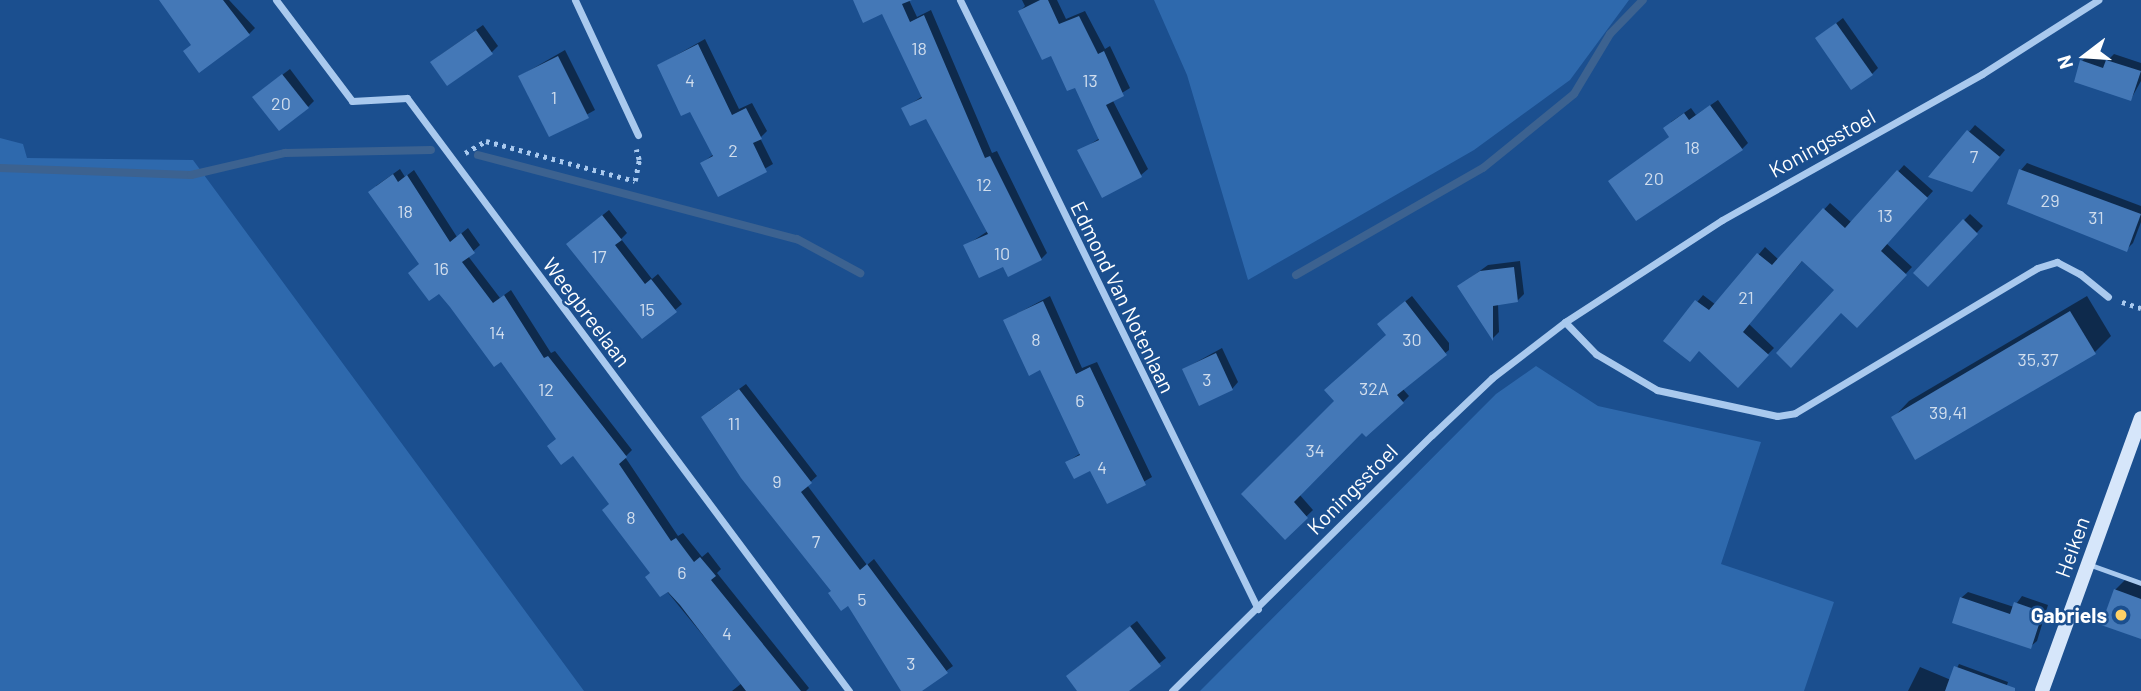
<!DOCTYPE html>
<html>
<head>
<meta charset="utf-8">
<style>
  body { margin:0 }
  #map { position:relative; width:2141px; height:691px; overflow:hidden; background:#1b4f8f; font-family:Barlow,sans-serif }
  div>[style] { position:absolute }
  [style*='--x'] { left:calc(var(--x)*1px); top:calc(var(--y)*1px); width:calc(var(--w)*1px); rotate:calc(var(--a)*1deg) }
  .green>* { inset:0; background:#2e69ad }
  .shadow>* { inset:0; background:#0007 }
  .stream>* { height:8px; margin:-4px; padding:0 4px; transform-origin:4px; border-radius:4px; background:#3c6290 }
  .building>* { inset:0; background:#4478b7 }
  .path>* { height:4.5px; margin-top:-2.25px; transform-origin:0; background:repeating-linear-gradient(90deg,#a9c9ee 0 3.5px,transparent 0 8.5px) }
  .service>* { height:5px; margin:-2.5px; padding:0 2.5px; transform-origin:2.5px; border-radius:2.5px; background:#a9c9ee }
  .minor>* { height:7px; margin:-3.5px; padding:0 3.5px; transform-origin:3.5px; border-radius:3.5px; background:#a9c9ee }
  .secondary>* { height:14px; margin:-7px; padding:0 7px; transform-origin:7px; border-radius:7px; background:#d6e6fa }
  .dots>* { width:19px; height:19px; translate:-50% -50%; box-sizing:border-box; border:4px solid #1b4f8f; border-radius:50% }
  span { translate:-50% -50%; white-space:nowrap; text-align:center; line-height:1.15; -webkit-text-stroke:5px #1b4f8f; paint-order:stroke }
  .number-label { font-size:18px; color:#d0dded }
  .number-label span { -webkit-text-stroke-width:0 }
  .street-label { font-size:21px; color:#fff }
  .poi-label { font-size:21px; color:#fff; font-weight:700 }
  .right { translate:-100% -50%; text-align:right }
  .north { position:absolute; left:2050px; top:21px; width:70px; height:70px; -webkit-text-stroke:5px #1b4f8f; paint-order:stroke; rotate:253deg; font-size:19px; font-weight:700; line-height:28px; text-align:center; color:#fff }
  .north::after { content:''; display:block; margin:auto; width:24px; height:32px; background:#fff; clip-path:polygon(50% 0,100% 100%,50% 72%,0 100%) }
</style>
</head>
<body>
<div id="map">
  <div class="green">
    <i style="clip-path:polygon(1154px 0,1629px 0,1570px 80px,1474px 150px,1248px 280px,1187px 75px)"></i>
    <i style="clip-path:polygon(0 138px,23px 144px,27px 158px,193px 160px,584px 691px,0 691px)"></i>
    <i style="clip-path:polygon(1536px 366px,1598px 406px,1761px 442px,1721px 564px,1834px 602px,1804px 691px,1200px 691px,1496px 394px)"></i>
  </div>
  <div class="shadow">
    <i style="clip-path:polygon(160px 0,229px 0,255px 28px,249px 34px,192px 44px)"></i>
    <i style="clip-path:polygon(855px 0,909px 0,917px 17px,931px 10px,992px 153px,997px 151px,1047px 253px,1041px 259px,1004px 264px,965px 246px,988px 231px,927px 116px,903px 109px,923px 96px,882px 12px)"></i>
    <i style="clip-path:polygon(1022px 0,1057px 0,1066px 19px,1085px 11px,1105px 49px,1110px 46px,1130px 88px,1112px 99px,1148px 169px,1141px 175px,1080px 151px,1100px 138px,1076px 85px,1020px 11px,1025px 6px)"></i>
    <i style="clip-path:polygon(1843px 18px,1878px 68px,1872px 74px,1817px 38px)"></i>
    <i style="clip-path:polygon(483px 25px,498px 46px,492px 52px,439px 56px)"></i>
    <i style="clip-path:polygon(705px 39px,739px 109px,752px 103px,767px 131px,760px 138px,773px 164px,719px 195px,702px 163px,714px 154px,691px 110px,659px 65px)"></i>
    <i style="clip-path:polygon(565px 50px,595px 110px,550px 135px,520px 76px)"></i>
    <i style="clip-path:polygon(2114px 54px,2141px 63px,2141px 81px,2131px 99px,2082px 61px,2088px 55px,2107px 61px)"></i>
    <i style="clip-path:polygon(290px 69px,314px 101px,308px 107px,261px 91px)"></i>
    <i style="clip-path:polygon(1718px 100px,1748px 143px,1742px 149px,1610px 181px,1671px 136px,1671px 122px,1691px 108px,1696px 115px)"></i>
    <i style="clip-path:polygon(1975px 125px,2005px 150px,1978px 183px,1931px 176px)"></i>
    <i style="clip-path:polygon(2027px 163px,2141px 206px,2141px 222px,2133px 243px,2126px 250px,2021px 170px)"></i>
    <i style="clip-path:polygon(1904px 165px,1933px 191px,1886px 243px,1912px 267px,1857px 326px,1837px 290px,1803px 260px,1749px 324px,1774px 348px,1738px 385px,1699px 349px,1665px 341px,1703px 295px,1716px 305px,1765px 247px,1779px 260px,1830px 203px,1852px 223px)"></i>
    <i style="clip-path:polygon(400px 169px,405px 177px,414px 170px,457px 237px,468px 228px,480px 245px,468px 256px,500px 298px,511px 290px,551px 353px,555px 351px,632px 450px,625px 457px,678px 536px,683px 533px,702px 557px,708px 552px,721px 569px,717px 573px,809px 688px,806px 691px,732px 691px,742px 683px,652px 573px,611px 504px,502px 359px,421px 264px,376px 186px)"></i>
    <i style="clip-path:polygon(609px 210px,627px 233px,621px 239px,652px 279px,658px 274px,682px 304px,675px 310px,574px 238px)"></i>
    <i style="clip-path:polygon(1970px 214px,1983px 226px,1928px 285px,1915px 273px)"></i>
    <i style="clip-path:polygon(1520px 261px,1524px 294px,1517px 301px,1498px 303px,1499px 332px,1493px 338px,1459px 286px,1488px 265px)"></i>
    <i style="clip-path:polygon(1050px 296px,1082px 368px,1097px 362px,1152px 477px,1108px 502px,1091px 469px,1067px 462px,1081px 453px,1041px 368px,1005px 320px)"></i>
    <i style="clip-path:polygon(1412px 296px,1449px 343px,1449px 350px,1402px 388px,1409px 396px,1403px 402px,1363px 430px,1299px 494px,1313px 510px,1285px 537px,1244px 494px,1337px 401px,1388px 335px,1386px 317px)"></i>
    <i style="clip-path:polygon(2087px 296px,2111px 336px,2095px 352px,1893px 418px,1909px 401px)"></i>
    <i style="clip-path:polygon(1222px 348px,1238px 382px,1232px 389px,1184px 369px)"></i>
    <i style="clip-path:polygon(746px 384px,817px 476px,807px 485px,867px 565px,874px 559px,953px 666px,919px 691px,904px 691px,848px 603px,833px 590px,709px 411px)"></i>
    <i style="clip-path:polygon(2126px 579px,2141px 584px,2141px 637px,2115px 590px)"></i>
    <i style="clip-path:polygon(1968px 592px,2014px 607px,2022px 596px,2048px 605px,2037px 641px,2030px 647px,1961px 598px)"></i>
    <i style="clip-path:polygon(1137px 621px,1166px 658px,1126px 691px,1079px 691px,1074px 670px)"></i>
    <i style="clip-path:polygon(1959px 664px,2008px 682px,2005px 691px,1908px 691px,1920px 667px,1951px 680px)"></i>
  </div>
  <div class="stream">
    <i style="--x:478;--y:155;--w:330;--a:14.8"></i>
    <i style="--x:797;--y:239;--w:72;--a:28.4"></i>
    <i style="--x:0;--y:168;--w:191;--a:2.1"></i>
    <i style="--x:191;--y:175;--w:97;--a:-13.2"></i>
    <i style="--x:285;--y:153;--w:146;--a:-1.2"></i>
    <i style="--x:1296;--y:275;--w:215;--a:-29.8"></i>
    <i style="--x:1483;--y:168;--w:117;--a:-39.1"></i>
    <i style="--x:1574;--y:94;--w:70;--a:-59"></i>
    <i style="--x:1610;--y:34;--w:47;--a:-45.9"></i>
  </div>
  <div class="building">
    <i style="clip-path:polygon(159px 0,223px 0,250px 35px,199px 73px,183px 51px,191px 45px)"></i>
    <i style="clip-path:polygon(853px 0,912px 0,902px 4px,910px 22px,924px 15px,985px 158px,990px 156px,1042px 260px,1008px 277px,1003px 267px,979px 278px,963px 245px,988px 234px,926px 119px,910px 126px,901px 108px,922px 98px,882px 14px,863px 23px)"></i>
    <i style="clip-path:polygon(1040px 0,1048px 0,1059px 24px,1079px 16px,1098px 54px,1104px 51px,1124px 96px,1106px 105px,1142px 177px,1102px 198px,1077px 150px,1099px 140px,1075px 88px,1067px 91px,1051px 56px,1042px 60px,1018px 11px)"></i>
    <i style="clip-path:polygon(1836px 23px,1873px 75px,1851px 90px,1815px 38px)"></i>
    <i style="clip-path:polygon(476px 30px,493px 54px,447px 86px,430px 62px)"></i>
    <i style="clip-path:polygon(698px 44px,732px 115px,746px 108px,762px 139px,753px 143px,767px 172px,718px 197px,700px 163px,713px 156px,690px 112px,681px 116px,657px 65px)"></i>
    <i style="clip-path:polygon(558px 56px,589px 118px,549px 137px,518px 76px)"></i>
    <i style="clip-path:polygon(2080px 60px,2103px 68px,2106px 60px,2141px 71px,2131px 101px,2074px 82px)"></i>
    <i style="clip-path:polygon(282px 74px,309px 108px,279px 131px,252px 97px)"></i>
    <i style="clip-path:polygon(1710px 105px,1743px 150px,1636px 221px,1608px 181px,1669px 137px,1663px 128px,1684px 113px,1689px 120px)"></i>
    <i style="clip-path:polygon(1967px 130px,2000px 157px,1972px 192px,1928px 177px)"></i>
    <i style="clip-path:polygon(2019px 169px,2141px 214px,2127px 252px,2007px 204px)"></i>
    <i style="clip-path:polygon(1897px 170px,1928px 198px,1881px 251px,1907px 275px,1857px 328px,1841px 313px,1791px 368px,1776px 353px,1834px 290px,1802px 261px,1743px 332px,1769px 355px,1738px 388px,1699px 351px,1690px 362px,1663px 341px,1695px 300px,1709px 310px,1757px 253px,1772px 265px,1823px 208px,1845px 228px)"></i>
    <i style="clip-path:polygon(393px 174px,398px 182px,407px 175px,450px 242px,461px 233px,475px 253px,462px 262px,493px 303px,504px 295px,544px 358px,548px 356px,627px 457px,619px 464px,671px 541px,676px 538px,694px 562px,700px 557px,716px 576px,711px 580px,801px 691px,746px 691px,680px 605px,668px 592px,660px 597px,645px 577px,650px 573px,602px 510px,609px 504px,573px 456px,561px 465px,547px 446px,556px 439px,501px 362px,494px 367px,450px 307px,439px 294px,429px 301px,408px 273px,419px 264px,368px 192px)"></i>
    <i style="clip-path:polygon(602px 215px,622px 240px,615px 245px,645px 284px,651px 279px,677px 312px,642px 339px,566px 244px)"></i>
    <i style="clip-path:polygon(1963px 219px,1978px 234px,1928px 287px,1913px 273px)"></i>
    <i style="clip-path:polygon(1514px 267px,1518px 302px,1493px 306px,1493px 341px,1457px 286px,1480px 271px)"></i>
    <i style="clip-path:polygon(1043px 301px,1076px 374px,1090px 367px,1146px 485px,1107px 504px,1090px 471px,1074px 479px,1065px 462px,1080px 455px,1040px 370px,1029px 376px,1003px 320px)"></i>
    <i style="clip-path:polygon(1405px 301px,1447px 355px,1397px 395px,1404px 403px,1366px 437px,1362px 433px,1294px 502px,1308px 518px,1285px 540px,1241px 494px,1334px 401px,1324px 390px,1386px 335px,1377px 324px)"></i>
    <i style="clip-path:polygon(2070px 311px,2096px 354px,1915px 460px,1891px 417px)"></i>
    <i style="clip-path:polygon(1216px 353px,1233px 390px,1199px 406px,1182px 369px)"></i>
    <i style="clip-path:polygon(739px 389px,812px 483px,801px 492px,860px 570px,867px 564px,948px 673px,922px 691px,901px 691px,848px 606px,841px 611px,828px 593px,831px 591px,741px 478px,701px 417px)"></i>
    <i style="clip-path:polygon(2114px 589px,2141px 599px,2141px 639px,2101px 625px)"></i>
    <i style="clip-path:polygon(1960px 597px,2010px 614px,2014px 602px,2043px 612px,2031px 649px,1952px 623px)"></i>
    <i style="clip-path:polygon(1130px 626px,1161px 666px,1129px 691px,1077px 691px,1066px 676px)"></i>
    <i style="clip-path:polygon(1954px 666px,2015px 688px,2015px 691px,1945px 691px)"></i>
  </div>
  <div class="path">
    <i style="--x:465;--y:153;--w:24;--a:-30"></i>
    <i style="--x:486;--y:141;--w:154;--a:15"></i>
    <i style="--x:635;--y:181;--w:21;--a:-79"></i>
    <i style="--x:639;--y:160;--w:11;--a:-105"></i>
    <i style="--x:2122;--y:302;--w:20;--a:18"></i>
  </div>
  <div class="service">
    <i style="--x:2088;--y:564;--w:56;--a:19.7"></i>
  </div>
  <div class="minor">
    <i style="--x:276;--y:0;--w:126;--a:53"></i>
    <i style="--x:352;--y:101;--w:55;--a:-3.1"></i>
    <i style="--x:407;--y:98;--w:740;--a:53.3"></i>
    <i style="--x:575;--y:0;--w:149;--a:65"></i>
    <i style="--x:960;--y:0;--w:678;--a:63.93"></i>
    <i style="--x:1565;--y:322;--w:45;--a:45.9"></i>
    <i style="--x:1596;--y:354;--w:71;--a:30.5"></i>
    <i style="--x:1657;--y:390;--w:123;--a:12.2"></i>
    <i style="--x:1777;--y:416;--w:18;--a:-9"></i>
    <i style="--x:1795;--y:413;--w:282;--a:-30.9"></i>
    <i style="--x:2037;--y:268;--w:21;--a:-17"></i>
    <i style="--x:2057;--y:262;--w:26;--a:28"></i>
    <i style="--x:2080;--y:274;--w:36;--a:39"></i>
    <i style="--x:1172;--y:691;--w:365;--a:-44.6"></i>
    <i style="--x:1432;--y:435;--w:83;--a:-43.5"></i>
    <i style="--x:1492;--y:378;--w:92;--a:-37.5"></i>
    <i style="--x:1565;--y:322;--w:187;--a:-33"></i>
    <i style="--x:1722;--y:220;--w:298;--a:-29.3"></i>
    <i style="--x:1982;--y:74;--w:138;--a:-32.5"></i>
  </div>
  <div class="secondary">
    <i style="--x:2042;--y:691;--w:290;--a:-70.1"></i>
  </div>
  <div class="dots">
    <i style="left:2121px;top:615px;background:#ffd166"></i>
  </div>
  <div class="number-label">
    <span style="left:919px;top:48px">18</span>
    <span style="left:690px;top:80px">4</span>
    <span style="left:1090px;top:80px">13</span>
    <span style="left:554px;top:97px">1</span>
    <span style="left:281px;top:103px">20</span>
    <span style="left:1692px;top:147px">18</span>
    <span style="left:733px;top:150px">2</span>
    <span style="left:1974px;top:156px">7</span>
    <span style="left:1654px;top:178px">20</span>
    <span style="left:984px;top:184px">12</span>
    <span style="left:2050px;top:200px">29</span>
    <span style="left:405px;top:211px">18</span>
    <span style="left:1885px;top:215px">13</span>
    <span style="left:2096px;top:217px">31</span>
    <span style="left:1002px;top:253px">10</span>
    <span style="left:599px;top:256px">17</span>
    <span style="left:441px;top:268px">16</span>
    <span style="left:1746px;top:297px">21</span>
    <span style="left:647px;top:309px">15</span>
    <span style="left:497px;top:332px">14</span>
    <span style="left:1036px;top:339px">8</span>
    <span style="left:1412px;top:339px">30</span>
    <span style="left:2038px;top:359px">35,37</span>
    <span style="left:1207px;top:379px">3</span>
    <span style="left:1374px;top:388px">32A</span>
    <span style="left:546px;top:389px">12</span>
    <span style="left:1080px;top:400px">6</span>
    <span style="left:1948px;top:412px">39,41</span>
    <span style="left:734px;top:423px">11</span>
    <span style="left:1315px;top:450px">34</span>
    <span style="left:1102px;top:467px">4</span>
    <span style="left:777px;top:481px">9</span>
    <span style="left:631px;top:517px">8</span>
    <span style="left:816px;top:541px">7</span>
    <span style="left:682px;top:572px">6</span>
    <span style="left:862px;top:599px">5</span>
    <span style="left:727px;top:633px">4</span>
    <span style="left:911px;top:663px">3</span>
  </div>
  <div class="street-label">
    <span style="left:1822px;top:143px;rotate:-29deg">Koningsstoel</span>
    <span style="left:1123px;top:297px;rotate:64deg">Edmond Van Notenlaan</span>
    <span style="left:587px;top:312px;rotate:53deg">Weegbreelaan</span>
    <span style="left:1352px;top:489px;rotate:-45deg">Koningsstoel</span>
    <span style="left:2072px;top:547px;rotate:-70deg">Heiken</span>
  </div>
  <div class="poi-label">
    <span class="right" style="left:2107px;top:615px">Gabriels</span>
  </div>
  <div class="north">N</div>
</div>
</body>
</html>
